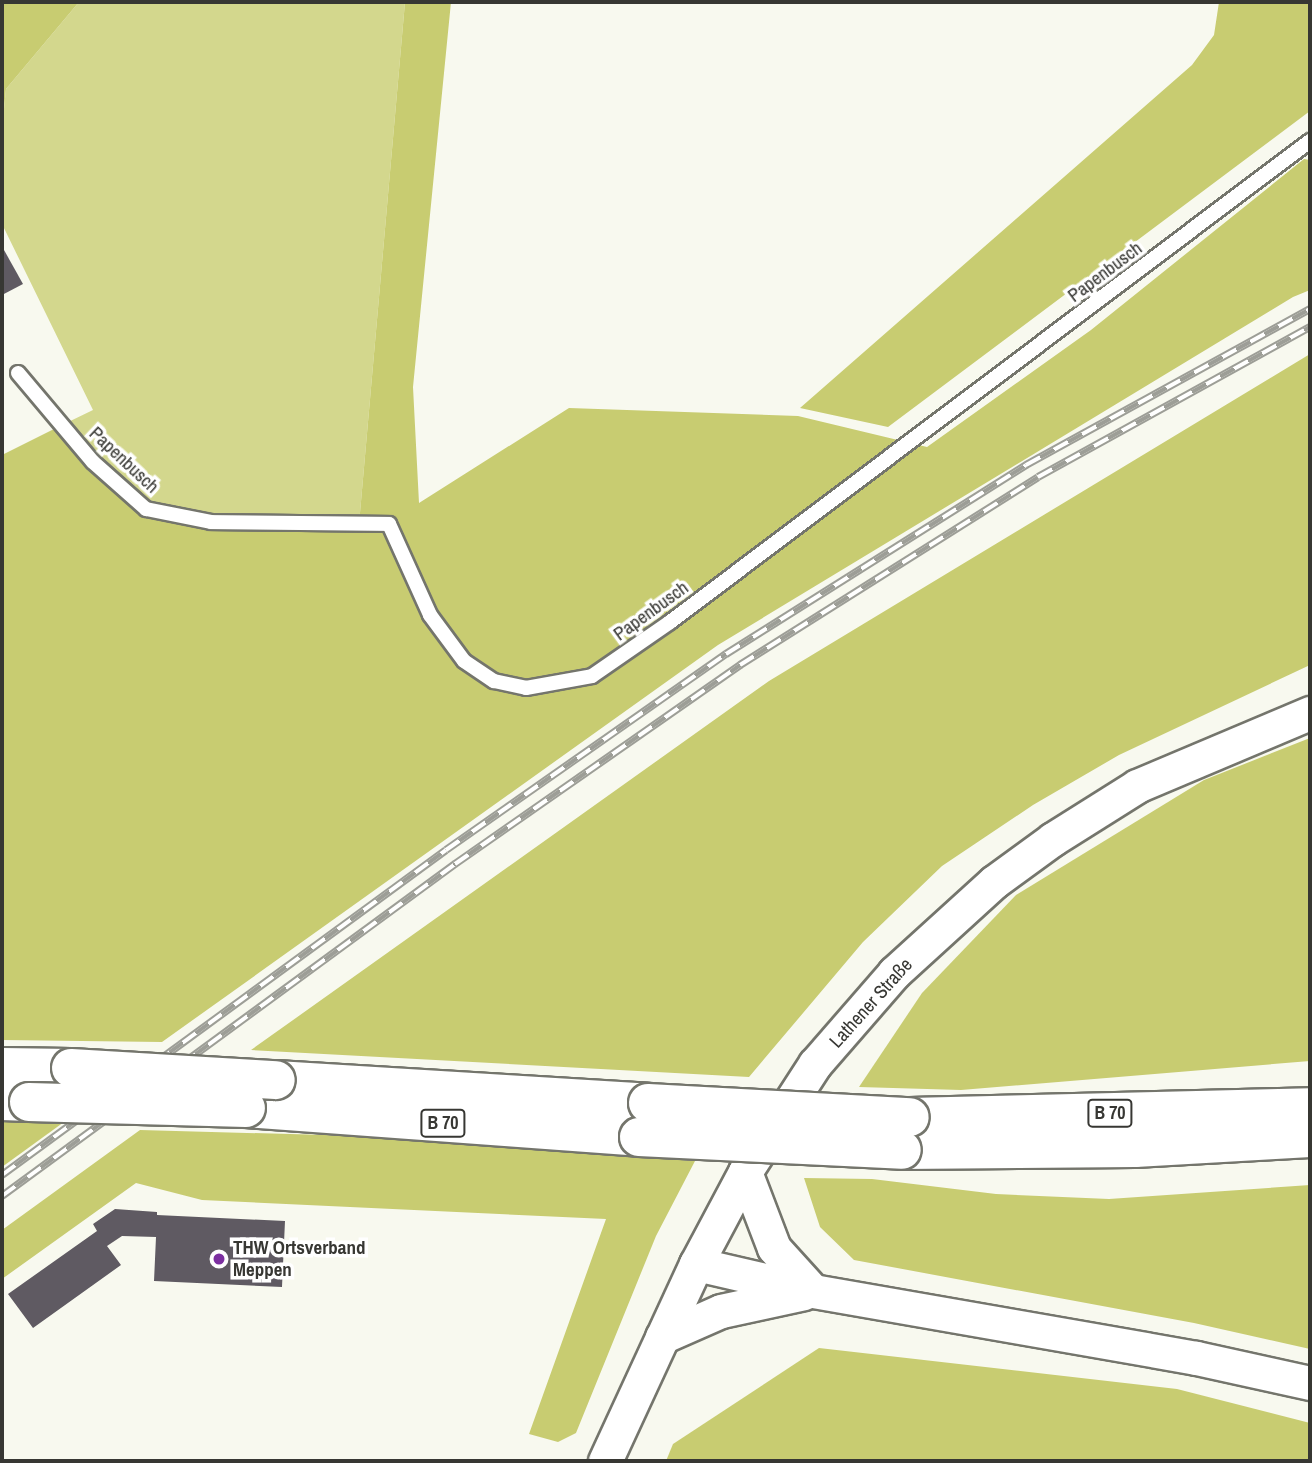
<!DOCTYPE html>
<html>
<head>
<meta charset="utf-8">
<style>
  body { margin:0 }
  #map { position:relative; width:1312px; height:1463px; overflow:hidden; background:#f8f9ef; font-family:"Archivo Narrow",sans-serif }
  div>[style] { position:absolute }
  [style*='--x'] { left:calc(var(--x)*1px); top:calc(var(--y)*1px); width:calc(var(--w)*1px); rotate:calc(var(--a)*1deg) }
  .green>* { inset:0; background:#d3d78d }
  .forest>* { inset:0; background:#c8cc71 }
  .building>* { inset:0; background:#5f5a62 }
  .roads { filter:drop-shadow(2px 0 #74756c) drop-shadow(-2px 0 #74756c) drop-shadow(0 2px #74756c) drop-shadow(0 -2px #74756c) }
  .service>* { height:14px; margin:-7px; padding:0 7px; transform-origin:7px; border-radius:7px; background:#fff }
  .tertiary>* { height:33px; margin:-16.5px; padding:0 16.5px; transform-origin:16.5px; border-radius:16.5px; background:#fff }
  .trunk>* { height:38px; margin:-19px; padding:0 19px; transform-origin:19px; border-radius:19px; background:#fff }
  .rail>* { height:8px; margin-top:-4px; transform-origin:0; background:repeating-linear-gradient(90deg,#fff 0 16px,#9d9e97 0 32px); box-sizing:border-box; border-block:2px solid #9d9e97 }
  .bridges { filter:drop-shadow(2px 0 #74756c) drop-shadow(-2px 0 #74756c) drop-shadow(0 2px #74756c) drop-shadow(0 -2px #74756c) }
  .trunk-bridge>* { height:38px; margin:-19px; padding:0 19px; transform-origin:19px; border-radius:19px; background:#fff }
  .dots>* { width:19px; height:19px; translate:-50% -50%; box-sizing:border-box; border:4px solid #fff; border-radius:50% }
  span { translate:-50% -50%; white-space:nowrap; text-align:center; line-height:1.15; -webkit-text-stroke:7px #fff; paint-order:stroke }
  .shield-label span { padding:2px 5px; background:#fff; border:2px solid; border-radius:5px; -webkit-text-stroke-width:0 }
  .shield-label { font-size:18px; color:#373733; font-weight:700 }
  .street-label { font-size:19px; color:#373733 }
  .poi-label { font-size:19px; color:#373733; font-weight:700 }
  .left { translate:0 -50%; text-align:left }
  .frame { position:absolute; inset:0; border:4px solid #373733; pointer-events:none }
</style>
</head>
<body>
<div id="map">
  <div class="green">
    <i style="clip-path:polygon(79px 2px,405px 2px,359px 524px,211px 522px,146px 509px,62px 425px,93px 410px,2px 224px,2px 128px,6px 89px)"></i>
  </div>
  <div class="forest">
    <i style="clip-path:polygon(2px 2px,79px 2px,6px 89px,2px 128px)"></i>
    <i style="clip-path:polygon(405px 2px,451px 2px,413px 387px,419px 503px,569px 408px,798px 416px,927px 447px,1091px 330px,1304px 159px,1310px 160px,1310px 290px,1293px 297px,718px 645px,162px 1042px,2px 1040px,2px 455px,62px 425px,146px 509px,211px 522px,359px 524px)"></i>
    <i style="clip-path:polygon(1219px 2px,1310px 2px,1310px 111px,888px 427px,800px 408px,1192px 65px,1214px 35px)"></i>
    <i style="clip-path:polygon(1310px 354px,1310px 665px,1119px 755px,1033px 805px,942px 866px,863px 942px,749px 1077px,251px 1050px,769px 681px)"></i>
    <i style="clip-path:polygon(1310px 738px,1310px 1061px,961px 1090px,859px 1087px,922px 993px,1016px 895px,1204px 780px)"></i>
    <i style="clip-path:polygon(2px 1121px,64px 1122px,2px 1167px)"></i>
    <i style="clip-path:polygon(140px 1130px,362px 1136px,695px 1161px,656px 1236px,576px 1433px,558px 1442px,529px 1434px,606px 1219px,202px 1200px,136px 1183px,2px 1279px,2px 1230px)"></i>
    <i style="clip-path:polygon(804px 1178px,872px 1179px,996px 1194px,1109px 1199px,1310px 1185px,1310px 1349px,1194px 1323px,854px 1260px,820px 1227px)"></i>
    <i style="clip-path:polygon(819px 1348px,1177px 1389px,1310px 1423px,1310px 1461px,666px 1461px,673px 1444px)"></i>
  </div>
  <div class="building">
    <i style="clip-path:polygon(4px 250px,23px 284px,2px 295px,2px 251px)"></i>
    <i style="clip-path:polygon(115px 1209px,157px 1212px,157px 1215px,285px 1221px,282px 1287px,154px 1281px,156px 1237px,122px 1236px,107px 1246px,121px 1265px,33px 1328px,8px 1294px,97px 1231px,93px 1224px)"></i>
  </div>
  <div class="roads">
    <div class="service">
      <i style="--x:18;--y:373;--w:116;--a:49.9"></i>
      <i style="--x:93;--y:462;--w:71;--a:41.6"></i>
      <i style="--x:146;--y:509;--w:66;--a:11.3"></i>
      <i style="--x:211;--y:522;--w:178;--a:0.6"></i>
      <i style="--x:389;--y:524;--w:100;--a:65.7"></i>
      <i style="--x:430;--y:615;--w:57;--a:53.5"></i>
      <i style="--x:464;--y:661;--w:36;--a:34"></i>
      <i style="--x:494;--y:681;--w:33;--a:12"></i>
      <i style="--x:526;--y:688;--w:67;--a:-10.3"></i>
      <i style="--x:592;--y:676;--w:95;--a:-34.7"></i>
      <i style="--x:670;--y:622;--w:801;--a:-36.93"></i>
    </div>
    <div class="tertiary">
      <i style="--x:745;--y:1172;--w:81;--a:69.1"></i>
      <i style="--x:774;--y:1248;--w:58;--a:47.8"></i>
      <i style="--x:696;--y:1264;--w:120;--a:13"></i>
      <i style="--x:813;--y:1291;--w:389;--a:9.9"></i>
      <i style="--x:1196;--y:1358;--w:117;--a:12.4"></i>
      <i style="--x:662;--y:1337;--w:64;--a:-23.8"></i>
      <i style="--x:721;--y:1311;--w:85;--a:-12.2"></i>
      <i style="--x:605;--y:1461;--w:217;--a:-65.2"></i>
      <i style="--x:696;--y:1264;--w:104;--a:-62"></i>
      <i style="--x:745;--y:1172;--w:129;--a:-57.1"></i>
      <i style="--x:815;--y:1064;--w:121;--a:-49"></i>
      <i style="--x:894;--y:973;--w:135;--a:-42.3"></i>
      <i style="--x:994;--y:882;--w:73;--a:-36.1"></i>
      <i style="--x:1053;--y:839;--w:99;--a:-32.2"></i>
      <i style="--x:1137;--y:786;--w:188;--a:-22.9"></i>
    </div>
    <div class="trunk">
      <i style="--x:2;--y:1067;--w:69;--a:0.8"></i>
      <i style="--x:276;--y:1080;--w:373;--a:3.5"></i>
      <i style="--x:2;--y:1101;--w:27;--a:2"></i>
      <i style="--x:246;--y:1108;--w:394;--a:4.2"></i>
      <i style="--x:910;--y:1117;--w:400;--a:-1.4"></i>
      <i style="--x:902;--y:1150;--w:233;--a:-0.5"></i>
      <i style="--x:1135;--y:1148;--w:175;--a:-3.3"></i>
    </div>
  </div>
  <div class="rail">
    <i style="--x:2;--y:1175;--w:550;--a:-36.2"></i>
    <i style="--x:446;--y:850;--w:342;--a:-35"></i>
    <i style="--x:726;--y:654;--w:355;--a:-32.2"></i>
    <i style="--x:1026;--y:465;--w:324;--a:-28.8"></i>
    <i style="--x:2;--y:1196;--w:562;--a:-36.24"></i>
    <i style="--x:455;--y:864;--w:348;--a:-34.9"></i>
    <i style="--x:740;--y:665;--w:352;--a:-32.2"></i>
    <i style="--x:1038;--y:477;--w:311;--a:-28.9"></i>
  </div>
  <div class="bridges">
    <div class="trunk-bridge">
      <i style="--x:71;--y:1068;--w:205;--a:3.4"></i>
      <i style="--x:29;--y:1102;--w:217;--a:1.6"></i>
      <i style="--x:648;--y:1103;--w:262;--a:3.1"></i>
      <i style="--x:639;--y:1137;--w:263;--a:2.8"></i>
    </div>
  </div>
  <div class="dots">
    <i style="left:219px;top:1259px;background:#7c2fa0"></i>
  </div>
  <div class="shield-label">
    <span style="left:1110px;top:1113px">B 70</span>
    <span style="left:443px;top:1123px">B 70</span>
  </div>
  <div class="street-label">
    <span style="left:1105px;top:272px;rotate:-37deg">Papenbusch</span>
    <span style="left:124px;top:460px;rotate:43deg">Papenbusch</span>
    <span style="left:651px;top:611px;rotate:-36deg">Papenbusch</span>
    <span style="left:871px;top:1003px;rotate:-48deg">Lathener Straße</span>
  </div>
  <div class="poi-label">
    <span class="left" style="left:233px;top:1259px">THW Ortsverband<br>Meppen</span>
  </div>
  <div class="frame"></div>
</div>
</body>
</html>
